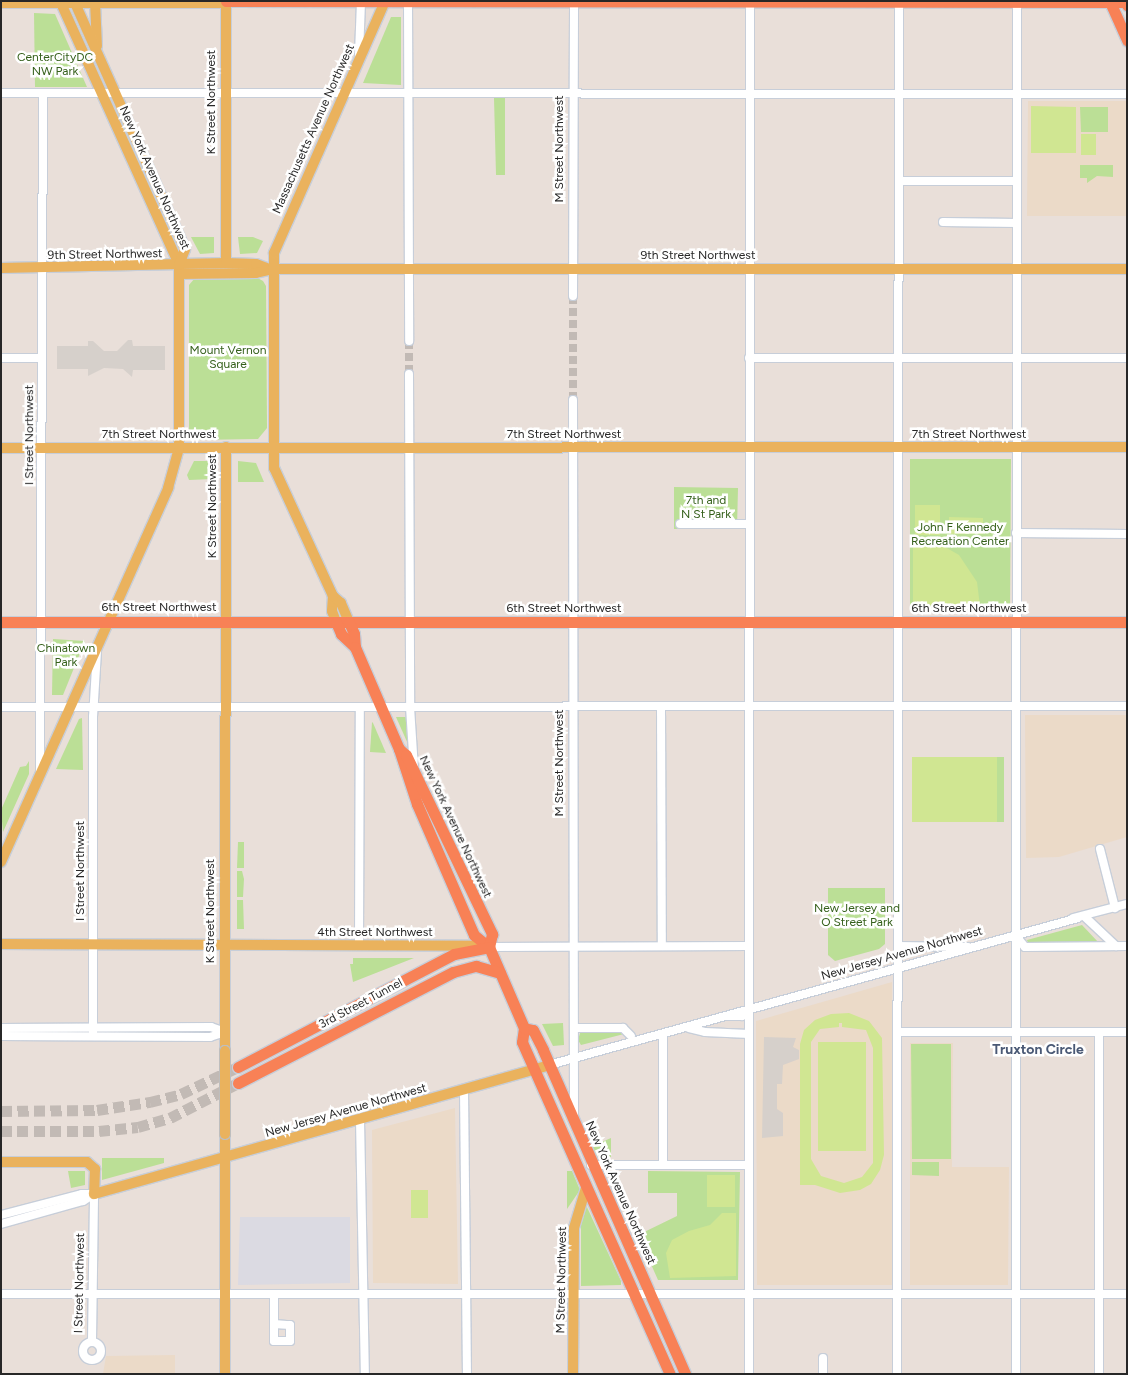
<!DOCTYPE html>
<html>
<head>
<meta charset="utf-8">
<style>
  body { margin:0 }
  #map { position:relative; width:1128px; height:1375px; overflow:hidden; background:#e9dfd9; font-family:Figtree,sans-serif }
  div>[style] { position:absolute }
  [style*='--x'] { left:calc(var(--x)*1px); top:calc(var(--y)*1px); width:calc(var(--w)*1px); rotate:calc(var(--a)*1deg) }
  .industrial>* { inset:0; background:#dbdae2 }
  .education>* { inset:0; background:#ebdac8 }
  .green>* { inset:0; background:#bbdf96 }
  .pitch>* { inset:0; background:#d0e692 }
  .plaza>* { inset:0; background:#d6d0cb }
  .minor-tunnel>* { height:8px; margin-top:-4px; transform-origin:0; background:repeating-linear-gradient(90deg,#c2bab5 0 8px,transparent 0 12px) }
  .highway-tunnel>* { height:11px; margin-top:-5.5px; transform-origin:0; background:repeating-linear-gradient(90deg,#c2bab5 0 11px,transparent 0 16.5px) }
  .roads { filter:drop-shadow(1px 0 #c7ced9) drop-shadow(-1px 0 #c7ced9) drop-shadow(0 1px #c7ced9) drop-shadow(0 -1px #c7ced9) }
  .minor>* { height:8px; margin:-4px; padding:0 4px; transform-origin:4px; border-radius:4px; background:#fff }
  .minor>.ring { margin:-4px; padding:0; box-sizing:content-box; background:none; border:8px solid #fff; border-radius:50% }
  .major>* { height:10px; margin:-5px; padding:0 5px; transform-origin:5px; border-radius:5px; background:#eab25d }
  .highway>* { height:11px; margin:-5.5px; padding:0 5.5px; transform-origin:5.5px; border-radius:5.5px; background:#f88156 }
  .bridges { filter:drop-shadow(1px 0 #bebebe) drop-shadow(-1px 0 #bebebe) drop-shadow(0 1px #bebebe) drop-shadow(0 -1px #bebebe) }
  .major-bridge>* { height:10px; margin:-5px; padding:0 5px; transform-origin:5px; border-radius:5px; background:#eab25d }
  span { translate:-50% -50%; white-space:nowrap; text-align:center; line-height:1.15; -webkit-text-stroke:5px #fff; paint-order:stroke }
  .park-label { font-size:12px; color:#35601b }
  .street-label { font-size:12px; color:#272727 }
  .neighbourhood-label { font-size:14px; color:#4a5975; font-weight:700 }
  .frame { position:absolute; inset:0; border:2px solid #272727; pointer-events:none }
</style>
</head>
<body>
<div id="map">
  <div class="industrial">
    <i style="clip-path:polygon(240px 1217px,350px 1217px,350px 1283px,238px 1285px)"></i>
  </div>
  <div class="education">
    <i style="clip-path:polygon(1028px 101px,1127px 101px,1127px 216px,1027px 216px)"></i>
    <i style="clip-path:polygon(1025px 715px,1127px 715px,1127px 837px,1059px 857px,1026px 858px)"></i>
    <i style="clip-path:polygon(892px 982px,892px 1285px,757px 1285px,756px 1021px)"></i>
    <i style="clip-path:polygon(910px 1043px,953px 1043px,952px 1167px,1009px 1167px,1008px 1285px,910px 1285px)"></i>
    <i style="clip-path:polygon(455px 1108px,458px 1284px,373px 1283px,372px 1130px)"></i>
    <i style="clip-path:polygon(175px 1355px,175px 1374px,103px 1374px,106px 1356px)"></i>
  </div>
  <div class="green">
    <i style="clip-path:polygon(34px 13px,55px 14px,87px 87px,35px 87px)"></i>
    <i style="clip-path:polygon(391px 17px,401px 17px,401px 85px,363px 83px)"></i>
    <i style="clip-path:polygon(494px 98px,505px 98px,505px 175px,496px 175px)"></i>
    <i style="clip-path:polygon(1080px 107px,1108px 107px,1108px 132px,1081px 132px)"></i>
    <i style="clip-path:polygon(118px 110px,178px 243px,175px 246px,115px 112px)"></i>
    <i style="clip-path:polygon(1080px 165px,1113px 165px,1113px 177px,1097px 176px,1087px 183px,1087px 178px,1080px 178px)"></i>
    <i style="clip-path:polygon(191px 237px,214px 237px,214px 253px,200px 254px)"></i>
    <i style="clip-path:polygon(238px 237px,253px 237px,263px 241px,257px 253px,240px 254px)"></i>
    <i style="clip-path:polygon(254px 276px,263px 281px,266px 286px,267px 428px,258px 439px,196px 440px,189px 431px,189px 285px,195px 278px)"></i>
    <i style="clip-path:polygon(910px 459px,1011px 459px,1010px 611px,910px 611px)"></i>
    <i style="clip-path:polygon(194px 461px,214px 461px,213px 479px,189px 480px,187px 475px)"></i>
    <i style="clip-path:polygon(238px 461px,256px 463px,264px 482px,238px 482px)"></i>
    <i style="clip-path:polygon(674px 487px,738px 488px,737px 529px,674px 529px)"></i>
    <i style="clip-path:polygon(53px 639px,85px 641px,63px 695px,52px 695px)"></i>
    <i style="clip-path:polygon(396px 717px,409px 717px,412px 753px)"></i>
    <i style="clip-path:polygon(82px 718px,83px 770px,56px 769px,79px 719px)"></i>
    <i style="clip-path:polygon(372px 722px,373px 723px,386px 753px,370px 752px)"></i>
    <i style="clip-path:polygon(997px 757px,1004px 757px,1004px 822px,997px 822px)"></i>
    <i style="clip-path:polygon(29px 761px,29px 774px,3px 832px,1px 810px,20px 767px,26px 766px)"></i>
    <i style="clip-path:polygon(238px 842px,244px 842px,244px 868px,237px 868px)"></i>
    <i style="clip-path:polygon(237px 871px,242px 871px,244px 879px,243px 897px,237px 897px)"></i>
    <i style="clip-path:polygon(828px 888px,885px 888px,885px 944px,879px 949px,835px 961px,828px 955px)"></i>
    <i style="clip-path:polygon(237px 900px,243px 900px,244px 929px,237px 929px)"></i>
    <i style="clip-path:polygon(1082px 925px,1099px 943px,1028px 943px,1027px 940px)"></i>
    <i style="clip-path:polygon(353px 958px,414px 958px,353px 982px,350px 964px,353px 964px)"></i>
    <i style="clip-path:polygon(563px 1023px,564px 1045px,553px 1046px,542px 1024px)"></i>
    <i style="clip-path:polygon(581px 1030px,624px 1030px,624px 1034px,581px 1045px,578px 1040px)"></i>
    <i style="clip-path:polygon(911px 1044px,951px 1044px,951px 1159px,912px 1159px)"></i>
    <i style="clip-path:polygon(611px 1138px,611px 1157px,597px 1156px,592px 1146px)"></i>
    <i style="clip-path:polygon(102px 1158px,164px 1158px,164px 1163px,102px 1180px)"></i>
    <i style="clip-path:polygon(912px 1162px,939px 1162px,939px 1176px,912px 1175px)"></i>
    <i style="clip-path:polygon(68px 1171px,85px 1171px,85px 1185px,71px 1188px)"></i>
    <i style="clip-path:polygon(567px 1171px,572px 1171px,580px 1190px,567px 1209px)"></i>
    <i style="clip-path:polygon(648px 1171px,740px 1172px,738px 1280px,658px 1280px,638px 1235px,677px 1216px,677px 1193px,648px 1193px)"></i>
    <i style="clip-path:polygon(586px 1205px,621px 1281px,621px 1285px,581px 1286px,581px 1217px)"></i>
  </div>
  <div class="pitch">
    <i style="clip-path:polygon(1031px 106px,1076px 107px,1076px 153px,1031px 153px)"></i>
    <i style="clip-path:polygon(1081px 134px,1096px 134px,1096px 155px,1081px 155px)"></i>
    <i style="clip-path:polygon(915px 505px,940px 505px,940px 535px,915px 535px)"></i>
    <i style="clip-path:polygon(949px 517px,983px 518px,983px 534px,949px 534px)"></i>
    <i style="clip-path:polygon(913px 540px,938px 543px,959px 555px,977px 582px,980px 606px,917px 605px,913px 602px)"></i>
    <i style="clip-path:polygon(912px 757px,997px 757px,997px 822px,912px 822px)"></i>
    <i style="clip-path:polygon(evenodd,849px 1013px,869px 1021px,882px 1038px,884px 1155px,880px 1170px,871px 1184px,860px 1190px,840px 1193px,815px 1185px,800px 1185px,800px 1044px,804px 1030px,815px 1020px,831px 1014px,849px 1013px,839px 1023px,847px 1023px,842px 1023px,842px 1027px,866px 1030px,873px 1048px,873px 1163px,862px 1177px,844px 1183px,821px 1176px,811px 1159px,811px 1042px,820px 1029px,839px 1027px,839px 1023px)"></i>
    <i style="clip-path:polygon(818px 1042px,866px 1042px,866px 1151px,818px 1151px)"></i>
    <i style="clip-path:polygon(707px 1175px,735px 1175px,735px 1207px,707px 1207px)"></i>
    <i style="clip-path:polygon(411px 1190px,428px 1190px,428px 1218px,411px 1218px)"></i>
    <i style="clip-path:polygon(722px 1213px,736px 1213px,736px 1276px,670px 1278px,666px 1253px,672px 1240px,689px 1231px,710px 1225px)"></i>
  </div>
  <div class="plaza">
    <i style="clip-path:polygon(128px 340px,132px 340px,133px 346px,165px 346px,165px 370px,133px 370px,132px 377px,123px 369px,104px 368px,88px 376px,88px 369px,57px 369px,57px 346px,88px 346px,88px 341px,93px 341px,104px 351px,117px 351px)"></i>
    <i style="clip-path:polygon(764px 1037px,796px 1038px,793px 1047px,799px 1050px,799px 1059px,783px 1065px,782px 1084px,777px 1084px,777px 1109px,783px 1113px,783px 1136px,762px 1138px)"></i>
  </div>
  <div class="minor-tunnel">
    <i style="--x:573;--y:296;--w:104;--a:90"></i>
    <i style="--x:409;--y:341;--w:33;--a:90"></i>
  </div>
  <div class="highway-tunnel">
    <i style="--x:1;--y:1111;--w:96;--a:-0.6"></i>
    <i style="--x:97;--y:1110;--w:54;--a:-8.6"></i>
    <i style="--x:150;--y:1102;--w:32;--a:-14"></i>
    <i style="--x:181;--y:1094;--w:63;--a:-25.3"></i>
    <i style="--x:1;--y:1131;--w:98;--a:0"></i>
    <i style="--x:99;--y:1131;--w:39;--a:-6"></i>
    <i style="--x:138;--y:1127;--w:33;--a:-16"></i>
    <i style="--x:170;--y:1118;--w:76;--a:-27.2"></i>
  </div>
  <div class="roads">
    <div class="minor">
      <i style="--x:408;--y:1;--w:340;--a:89.8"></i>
      <i style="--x:359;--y:54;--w:53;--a:-87.8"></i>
      <i style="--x:1;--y:93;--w:1126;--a:0.05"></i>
      <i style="--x:899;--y:181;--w:117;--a:0"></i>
      <i style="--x:943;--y:222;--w:74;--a:0.8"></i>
      <i style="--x:573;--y:296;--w:295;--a:-89.8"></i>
      <i style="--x:1;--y:358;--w:41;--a:0"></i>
      <i style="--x:749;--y:358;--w:378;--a:0"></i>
      <i style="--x:409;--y:374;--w:333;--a:89.8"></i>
      <i style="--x:410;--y:707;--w:62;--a:86.3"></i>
      <i style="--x:573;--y:400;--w:717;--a:89.92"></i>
      <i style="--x:680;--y:524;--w:69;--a:0"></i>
      <i style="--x:1016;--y:533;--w:111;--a:0.5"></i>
      <i style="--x:661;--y:706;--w:240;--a:89.8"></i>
      <i style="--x:1;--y:707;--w:1126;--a:-0.05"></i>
      <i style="--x:40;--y:771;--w:677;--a:-89.75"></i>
      <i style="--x:1100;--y:849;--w:61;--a:75.7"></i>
      <i style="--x:1084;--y:916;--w:44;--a:43.2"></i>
      <i style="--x:1073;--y:918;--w:56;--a:-14.5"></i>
      <i style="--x:1016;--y:936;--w:14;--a:51"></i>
      <i style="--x:1025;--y:947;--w:102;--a:-0.6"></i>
      <i style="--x:359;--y:945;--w:238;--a:-89.8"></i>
      <i style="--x:898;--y:946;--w:70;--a:0.8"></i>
      <i style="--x:489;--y:947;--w:260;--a:-0.2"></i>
      <i style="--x:728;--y:1016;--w:14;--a:0"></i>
      <i style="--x:742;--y:1016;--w:9;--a:-41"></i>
      <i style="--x:1;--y:1028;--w:210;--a:-0.3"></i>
      <i style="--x:211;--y:1027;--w:15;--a:20"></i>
      <i style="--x:574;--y:1028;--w:49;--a:0"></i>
      <i style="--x:623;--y:1028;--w:11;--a:45"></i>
      <i style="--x:689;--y:1028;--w:16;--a:14"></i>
      <i style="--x:705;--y:1032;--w:44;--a:2.6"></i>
      <i style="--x:897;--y:1032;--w:230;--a:0"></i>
      <i style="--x:663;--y:1034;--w:131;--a:90"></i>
      <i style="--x:1;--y:1036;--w:209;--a:0.3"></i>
      <i style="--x:210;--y:1037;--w:16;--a:-18"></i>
      <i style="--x:93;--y:1036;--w:319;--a:-90"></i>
      <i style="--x:93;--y:717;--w:66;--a:-86.5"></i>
      <i style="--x:549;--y:1065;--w:549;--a:-15.53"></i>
      <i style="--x:464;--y:1090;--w:284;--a:89.4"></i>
      <i style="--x:360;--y:1120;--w:254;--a:88.9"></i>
      <i style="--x:591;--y:1165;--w:158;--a:0"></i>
      <i style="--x:1;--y:1215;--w:84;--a:-14.5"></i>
      <i style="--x:82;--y:1194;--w:12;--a:0"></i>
      <i style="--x:1;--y:1224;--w:85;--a:-15.7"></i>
      <i style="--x:83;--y:1201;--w:13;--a:-32"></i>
      <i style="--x:1;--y:1294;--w:1126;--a:0"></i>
      <i style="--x:274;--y:1324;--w:16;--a:4"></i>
      <i style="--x:290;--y:1325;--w:16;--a:90"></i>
      <i style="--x:290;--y:1341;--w:16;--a:180"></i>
      <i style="--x:274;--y:1341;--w:46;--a:-90"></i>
      <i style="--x:92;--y:1341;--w:147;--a:-89.2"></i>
      <i class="ring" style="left:83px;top:1342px;width:10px;height:10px"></i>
      <i style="--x:823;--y:1358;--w:16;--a:90"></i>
      <i style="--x:749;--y:1374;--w:1373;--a:-89.96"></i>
      <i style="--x:897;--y:1374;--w:1373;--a:-89.92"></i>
      <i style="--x:1016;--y:1374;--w:1373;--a:-89.96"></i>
      <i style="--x:1099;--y:1374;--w:342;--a:-90"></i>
    </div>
    <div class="major">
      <i style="--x:60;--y:1;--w:290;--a:65.7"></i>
      <i style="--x:95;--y:1;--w:45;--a:87.5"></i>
      <i style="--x:1;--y:3;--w:225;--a:0"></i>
      <i style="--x:226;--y:3;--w:260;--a:90"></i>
      <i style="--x:1;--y:268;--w:225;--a:-1.3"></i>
      <i style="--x:226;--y:263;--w:30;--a:2"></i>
      <i style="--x:256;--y:264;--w:14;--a:21"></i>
      <i style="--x:179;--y:274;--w:77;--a:-0.7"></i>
      <i style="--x:256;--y:273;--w:17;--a:-13"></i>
      <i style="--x:273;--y:269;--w:854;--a:0"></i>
      <i style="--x:1;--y:448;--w:1126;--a:-0.05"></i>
      <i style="--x:333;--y:596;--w:15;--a:94"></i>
      <i style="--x:332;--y:611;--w:12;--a:70"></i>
      <i style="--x:349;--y:622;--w:21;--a:-113"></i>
      <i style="--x:341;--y:603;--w:11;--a:-139"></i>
      <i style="--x:333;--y:596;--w:141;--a:-114.7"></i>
      <i style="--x:274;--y:468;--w:215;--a:-90"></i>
      <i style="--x:274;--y:253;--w:275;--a:-66.2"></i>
      <i style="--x:1;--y:862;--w:410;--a:-65.9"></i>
      <i style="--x:168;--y:488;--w:41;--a:-74.6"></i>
      <i style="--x:179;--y:448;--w:183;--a:-90"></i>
      <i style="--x:179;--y:265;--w:17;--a:-69"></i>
      <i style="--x:185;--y:249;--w:272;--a:-114.1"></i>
      <i style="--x:1;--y:944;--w:482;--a:0.2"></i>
      <i style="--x:225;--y:1051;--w:604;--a:-89.91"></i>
      <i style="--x:1;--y:1162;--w:86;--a:0"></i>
      <i style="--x:87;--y:1162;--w:11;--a:41"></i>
      <i style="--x:95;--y:1169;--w:25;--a:92"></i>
      <i style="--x:94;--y:1194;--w:473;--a:-15.8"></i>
      <i style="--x:225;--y:1374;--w:240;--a:-90"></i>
      <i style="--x:573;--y:1374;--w:146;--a:-89.6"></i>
      <i style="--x:574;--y:1228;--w:42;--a:-73.3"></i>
    </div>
    <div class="highway">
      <i style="--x:226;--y:1;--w:899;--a:0.06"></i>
      <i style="--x:1125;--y:2;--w:4;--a:56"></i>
      <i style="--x:1110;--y:2;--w:42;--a:65.9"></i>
      <i style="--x:1;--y:622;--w:1126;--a:0"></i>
      <i style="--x:336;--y:622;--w:13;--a:67"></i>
      <i style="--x:341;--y:634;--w:19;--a:43"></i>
      <i style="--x:349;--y:622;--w:13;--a:67"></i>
      <i style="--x:354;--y:634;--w:13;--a:86"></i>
      <i style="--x:355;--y:647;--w:111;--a:66.7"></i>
      <i style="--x:399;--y:749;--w:58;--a:71.9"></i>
      <i style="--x:417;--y:804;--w:143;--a:66.5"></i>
      <i style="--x:474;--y:935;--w:19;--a:39"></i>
      <i style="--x:489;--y:947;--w:88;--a:66.6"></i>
      <i style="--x:524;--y:1028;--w:14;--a:98"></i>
      <i style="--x:522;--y:1042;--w:363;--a:66"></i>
      <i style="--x:399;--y:749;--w:9;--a:41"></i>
      <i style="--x:406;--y:755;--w:199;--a:64.3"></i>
      <i style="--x:492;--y:934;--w:13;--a:103"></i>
      <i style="--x:524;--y:1028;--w:9;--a:13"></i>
      <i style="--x:533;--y:1030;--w:22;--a:63"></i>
      <i style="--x:543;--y:1050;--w:354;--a:66.3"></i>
      <i style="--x:238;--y:1067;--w:244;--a:-27.6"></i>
      <i style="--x:454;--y:954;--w:36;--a:-11"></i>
      <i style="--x:238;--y:1083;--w:242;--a:-27.3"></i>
      <i style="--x:453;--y:972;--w:24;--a:-15"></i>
      <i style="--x:476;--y:966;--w:25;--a:16"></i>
    </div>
  </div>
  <div class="bridges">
    <div class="major-bridge">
      <i style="--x:225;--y:1134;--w:83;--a:-90"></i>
    </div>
  </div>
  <div class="park-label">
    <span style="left:55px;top:65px">CenterCityDC<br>NW Park</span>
    <span style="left:228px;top:358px">Mount Vernon<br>Square</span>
    <span style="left:706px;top:508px">7th and<br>N St Park</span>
    <span style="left:960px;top:535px">John F Kennedy<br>Recreation Center</span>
    <span style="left:66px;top:656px">Chinatown<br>Park</span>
    <span style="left:857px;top:916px">New Jersey and<br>O Street Park</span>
  </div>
  <div class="street-label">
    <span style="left:212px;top:102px;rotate:-90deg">K Street Northwest</span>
    <span style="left:314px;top:129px;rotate:-66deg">Massachusetts Avenue Northwest</span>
    <span style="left:560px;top:149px;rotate:-90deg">M Street Northwest</span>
    <span style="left:154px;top:178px;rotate:66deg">New York Avenue Northwest</span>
    <span style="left:105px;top:255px;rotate:-1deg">9th Street Northwest</span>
    <span style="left:698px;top:256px">9th Street Northwest</span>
    <span style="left:30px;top:435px;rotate:-90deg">I Street Northwest</span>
    <span style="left:159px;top:435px">7th Street Northwest</span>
    <span style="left:564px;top:435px">7th Street Northwest</span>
    <span style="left:969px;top:435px">7th Street Northwest</span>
    <span style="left:213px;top:506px;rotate:-90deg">K Street Northwest</span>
    <span style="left:159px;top:608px">6th Street Northwest</span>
    <span style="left:564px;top:609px">6th Street Northwest</span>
    <span style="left:969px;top:609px">6th Street Northwest</span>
    <span style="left:560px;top:763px;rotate:-90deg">M Street Northwest</span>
    <span style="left:455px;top:827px;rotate:65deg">New York Avenue Northwest</span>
    <span style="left:81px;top:871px;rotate:-90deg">I Street Northwest</span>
    <span style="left:211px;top:911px;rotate:-90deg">K Street Northwest</span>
    <span style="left:375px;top:933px">4th Street Northwest</span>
    <span style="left:902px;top:954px;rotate:-16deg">New Jersey Avenue Northwest</span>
    <span style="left:361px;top:1004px;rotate:-28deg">3rd Street Tunnel</span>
    <span style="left:346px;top:1111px;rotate:-16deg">New Jersey Avenue Northwest</span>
    <span style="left:620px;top:1193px;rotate:66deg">New York Avenue Northwest</span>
    <span style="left:562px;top:1280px;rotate:-89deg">M Street Northwest</span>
    <span style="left:80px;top:1283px;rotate:-89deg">I Street Northwest</span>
  </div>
  <div class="neighbourhood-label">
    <span style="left:1038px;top:1050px">Truxton Circle</span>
  </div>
  <div class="frame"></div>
</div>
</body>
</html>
